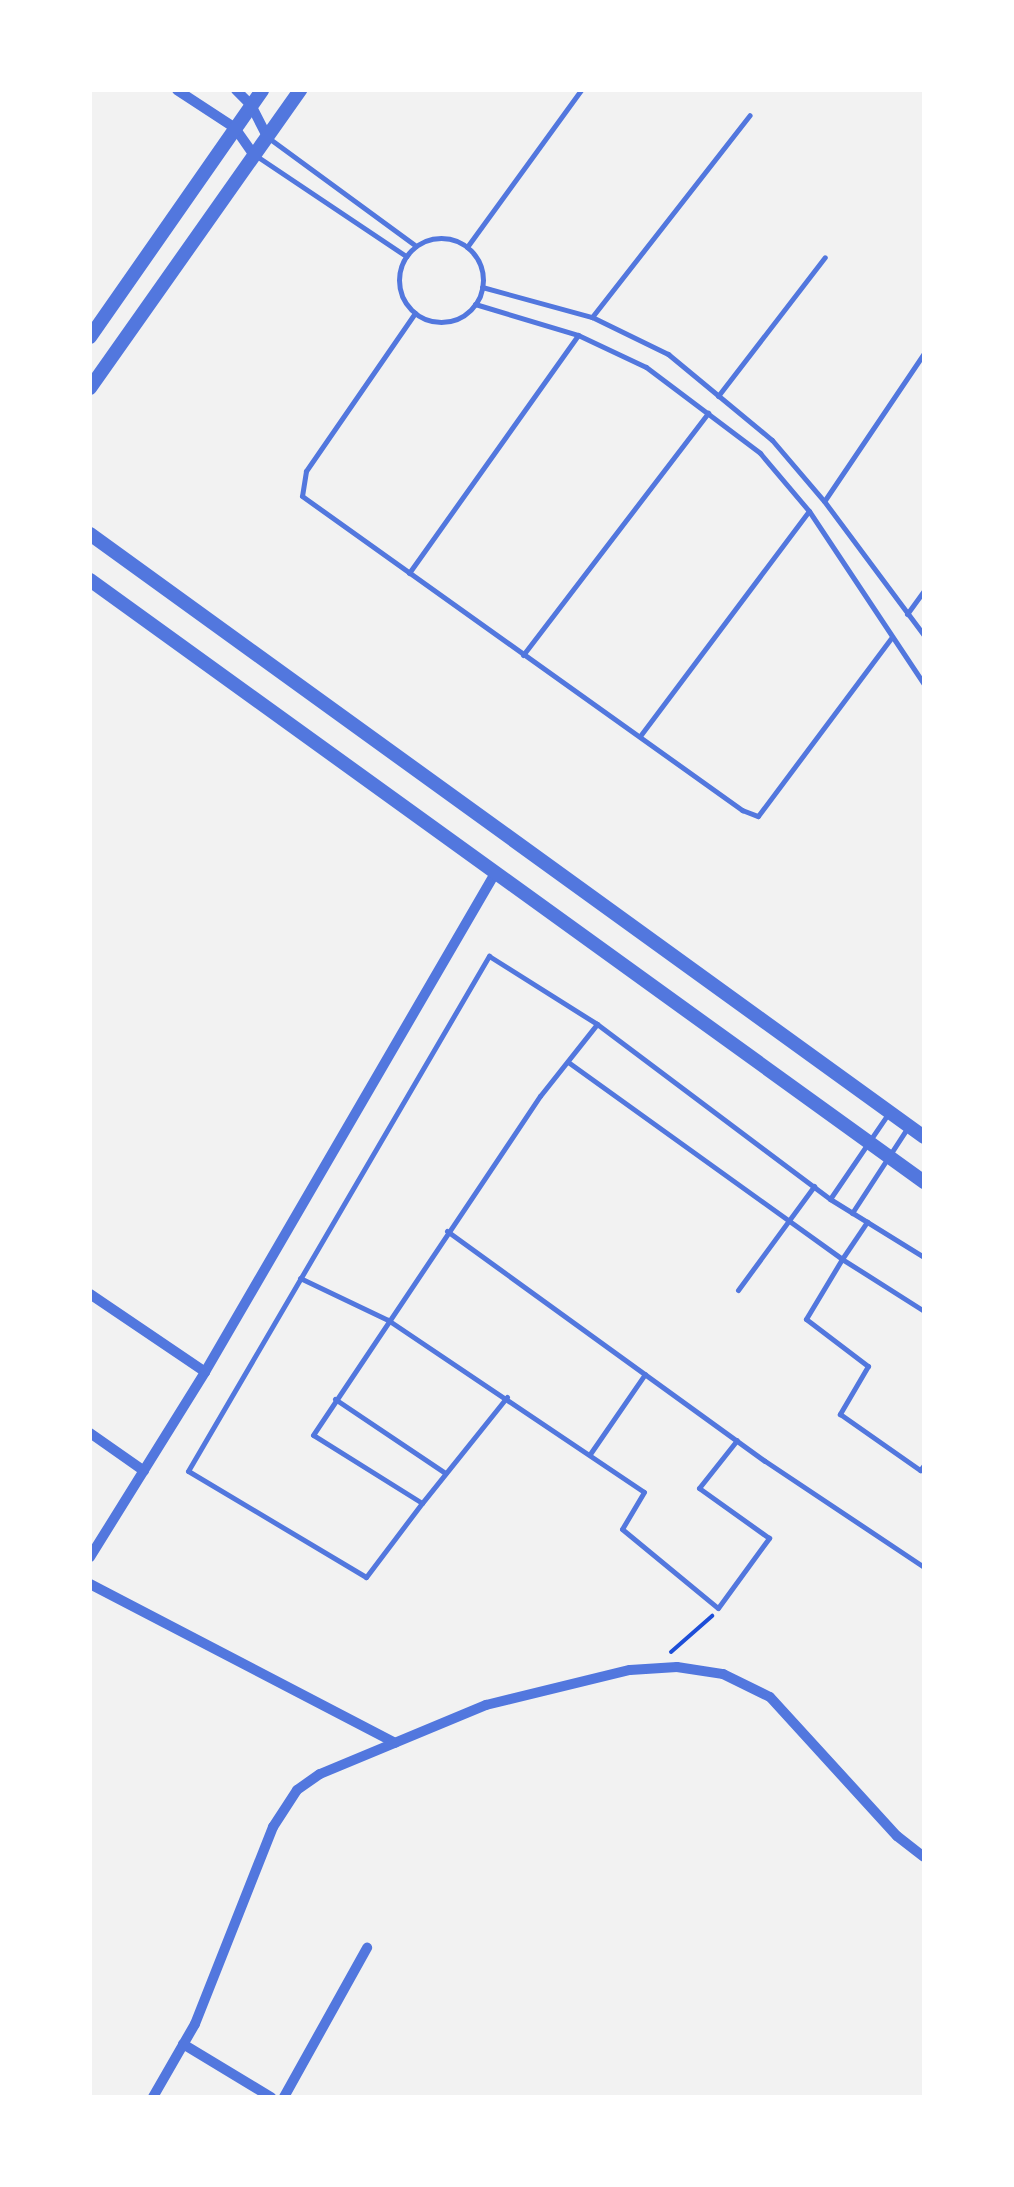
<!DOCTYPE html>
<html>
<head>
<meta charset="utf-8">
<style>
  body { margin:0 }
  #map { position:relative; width:1014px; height:2187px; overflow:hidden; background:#f2f2f2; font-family:"Nunito Sans",sans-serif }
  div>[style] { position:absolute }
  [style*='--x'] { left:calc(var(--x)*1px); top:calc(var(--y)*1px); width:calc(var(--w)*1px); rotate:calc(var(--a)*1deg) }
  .path>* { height:4px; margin:-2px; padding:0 2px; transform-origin:2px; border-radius:2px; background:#1d4ed8 }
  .service>* { height:5px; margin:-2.5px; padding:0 2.5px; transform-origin:2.5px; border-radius:2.5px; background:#5277de }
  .service>.ring { margin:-2.5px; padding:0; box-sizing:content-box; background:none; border:5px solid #5277de; border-radius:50% }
  .minor>* { height:10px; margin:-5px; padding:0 5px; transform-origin:5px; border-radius:5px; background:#5277de }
  .tertiary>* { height:14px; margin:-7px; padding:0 7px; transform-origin:7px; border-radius:7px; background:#5277de }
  span { translate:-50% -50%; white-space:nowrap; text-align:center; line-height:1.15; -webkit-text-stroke:8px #fff; paint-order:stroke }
  .frame { position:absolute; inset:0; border:92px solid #fff; pointer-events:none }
</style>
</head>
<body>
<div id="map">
  <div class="path">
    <i style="--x:671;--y:1652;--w:55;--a:-41.3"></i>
  </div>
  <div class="service">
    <i style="--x:270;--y:139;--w:181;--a:36.2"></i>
    <i style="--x:255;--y:155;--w:182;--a:33.8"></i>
    <i class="ring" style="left:399px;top:238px;width:79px;height:79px"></i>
    <i style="--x:467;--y:247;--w:194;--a:-54"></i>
    <i style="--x:482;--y:287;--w:114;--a:15.3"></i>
    <i style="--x:592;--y:317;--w:85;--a:26"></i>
    <i style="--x:668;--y:354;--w:135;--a:39.6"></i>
    <i style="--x:772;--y:440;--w:80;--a:49.6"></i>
    <i style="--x:824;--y:501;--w:167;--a:53.3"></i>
    <i style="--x:475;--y:304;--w:108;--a:16.8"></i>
    <i style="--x:578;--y:335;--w:75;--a:25.2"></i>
    <i style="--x:646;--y:367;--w:143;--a:37"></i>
    <i style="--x:760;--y:453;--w:76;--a:49.8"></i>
    <i style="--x:809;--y:511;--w:208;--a:56.4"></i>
    <i style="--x:415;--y:313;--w:192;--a:124.6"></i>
    <i style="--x:306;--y:471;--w:25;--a:99"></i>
    <i style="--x:302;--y:496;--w:541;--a:35.51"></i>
    <i style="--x:742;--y:810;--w:17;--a:21"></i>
    <i style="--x:758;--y:816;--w:222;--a:-53.2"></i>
    <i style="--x:592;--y:317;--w:256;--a:-52"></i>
    <i style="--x:718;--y:396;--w:175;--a:-52.4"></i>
    <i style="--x:825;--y:500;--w:177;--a:-56"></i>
    <i style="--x:409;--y:573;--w:292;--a:-54.6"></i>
    <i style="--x:907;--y:614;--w:29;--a:-54"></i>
    <i style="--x:523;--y:655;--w:305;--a:-52.6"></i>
    <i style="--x:640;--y:736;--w:281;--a:-53.1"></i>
    <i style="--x:568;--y:1062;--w:337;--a:35.7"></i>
    <i style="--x:842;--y:1259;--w:45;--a:-56"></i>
    <i style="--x:830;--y:1199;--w:103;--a:-55.7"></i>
    <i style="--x:852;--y:1213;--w:103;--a:-56.9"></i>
    <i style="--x:447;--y:1231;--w:392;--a:35.9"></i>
    <i style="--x:765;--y:1461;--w:191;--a:33.7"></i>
    <i style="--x:300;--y:1278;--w:98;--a:25.5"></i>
    <i style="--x:388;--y:1320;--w:308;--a:33.9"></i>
    <i style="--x:644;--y:1492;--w:43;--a:120.7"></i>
    <i style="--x:622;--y:1529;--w:124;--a:39.5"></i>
    <i style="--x:718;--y:1608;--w:87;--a:-53.9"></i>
    <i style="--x:769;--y:1538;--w:86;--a:-144.5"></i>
    <i style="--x:699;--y:1488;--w:61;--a:-51.6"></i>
    <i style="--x:738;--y:1290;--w:129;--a:-53.8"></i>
    <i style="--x:924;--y:1311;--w:97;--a:-147.6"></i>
    <i style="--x:842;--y:1259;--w:70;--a:121"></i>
    <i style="--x:806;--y:1319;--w:78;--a:37.2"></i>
    <i style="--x:868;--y:1366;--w:56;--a:120.3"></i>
    <i style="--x:840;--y:1414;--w:98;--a:35"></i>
    <i style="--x:920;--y:1470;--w:6;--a:-51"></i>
    <i style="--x:507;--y:1397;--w:136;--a:128.7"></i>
    <i style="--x:422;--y:1503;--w:128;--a:-148"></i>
    <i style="--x:313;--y:1435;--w:408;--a:-56.2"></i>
    <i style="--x:540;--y:1096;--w:92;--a:-51.6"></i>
    <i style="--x:597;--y:1024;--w:291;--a:36.9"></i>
    <i style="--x:830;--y:1199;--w:110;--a:31.7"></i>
    <i style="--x:335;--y:1399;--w:133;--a:33.9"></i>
    <i style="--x:590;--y:1454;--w:97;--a:-55.5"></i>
    <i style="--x:422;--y:1503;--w:93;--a:127.1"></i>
    <i style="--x:366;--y:1577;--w:207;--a:-149.2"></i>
    <i style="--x:188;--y:1471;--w:597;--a:-59.7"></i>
    <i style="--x:489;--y:956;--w:128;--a:32.2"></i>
  </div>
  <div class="minor">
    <i style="--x:177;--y:90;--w:69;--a:33.2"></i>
    <i style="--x:235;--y:128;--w:33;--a:55"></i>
    <i style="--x:236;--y:90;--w:21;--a:45"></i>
    <i style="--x:251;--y:105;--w:36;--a:63"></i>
    <i style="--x:90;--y:1294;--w:139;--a:34.1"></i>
    <i style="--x:90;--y:1433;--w:66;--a:35.1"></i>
    <i style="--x:90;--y:1557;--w:218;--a:-58.1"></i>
    <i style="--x:205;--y:1372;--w:575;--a:-59.82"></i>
    <i style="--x:90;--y:1584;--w:344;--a:27.5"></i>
    <i style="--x:183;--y:2044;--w:103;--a:31.1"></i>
    <i style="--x:153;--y:2097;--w:84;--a:-60.1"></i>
    <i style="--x:195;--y:2024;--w:212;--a:-68.4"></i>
    <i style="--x:273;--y:1827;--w:44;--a:-57"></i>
    <i style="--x:297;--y:1790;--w:28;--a:-35"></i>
    <i style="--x:320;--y:1774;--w:180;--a:-22.6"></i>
    <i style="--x:486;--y:1705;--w:148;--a:-13.7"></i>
    <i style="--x:630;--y:1670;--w:47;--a:-3.7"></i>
    <i style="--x:677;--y:1667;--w:47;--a:8.7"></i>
    <i style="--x:723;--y:1674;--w:52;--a:26.1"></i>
    <i style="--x:770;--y:1697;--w:188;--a:47.6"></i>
    <i style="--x:897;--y:1836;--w:34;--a:38"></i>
    <i style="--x:284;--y:2097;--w:171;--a:-60.9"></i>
  </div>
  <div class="tertiary">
    <i style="--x:90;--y:337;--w:301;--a:-55.1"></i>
    <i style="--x:90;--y:388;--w:365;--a:-54.8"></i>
    <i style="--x:90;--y:534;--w:1029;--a:35.87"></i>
    <i style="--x:90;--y:580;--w:1029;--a:35.82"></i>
  </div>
  <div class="frame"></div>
</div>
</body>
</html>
